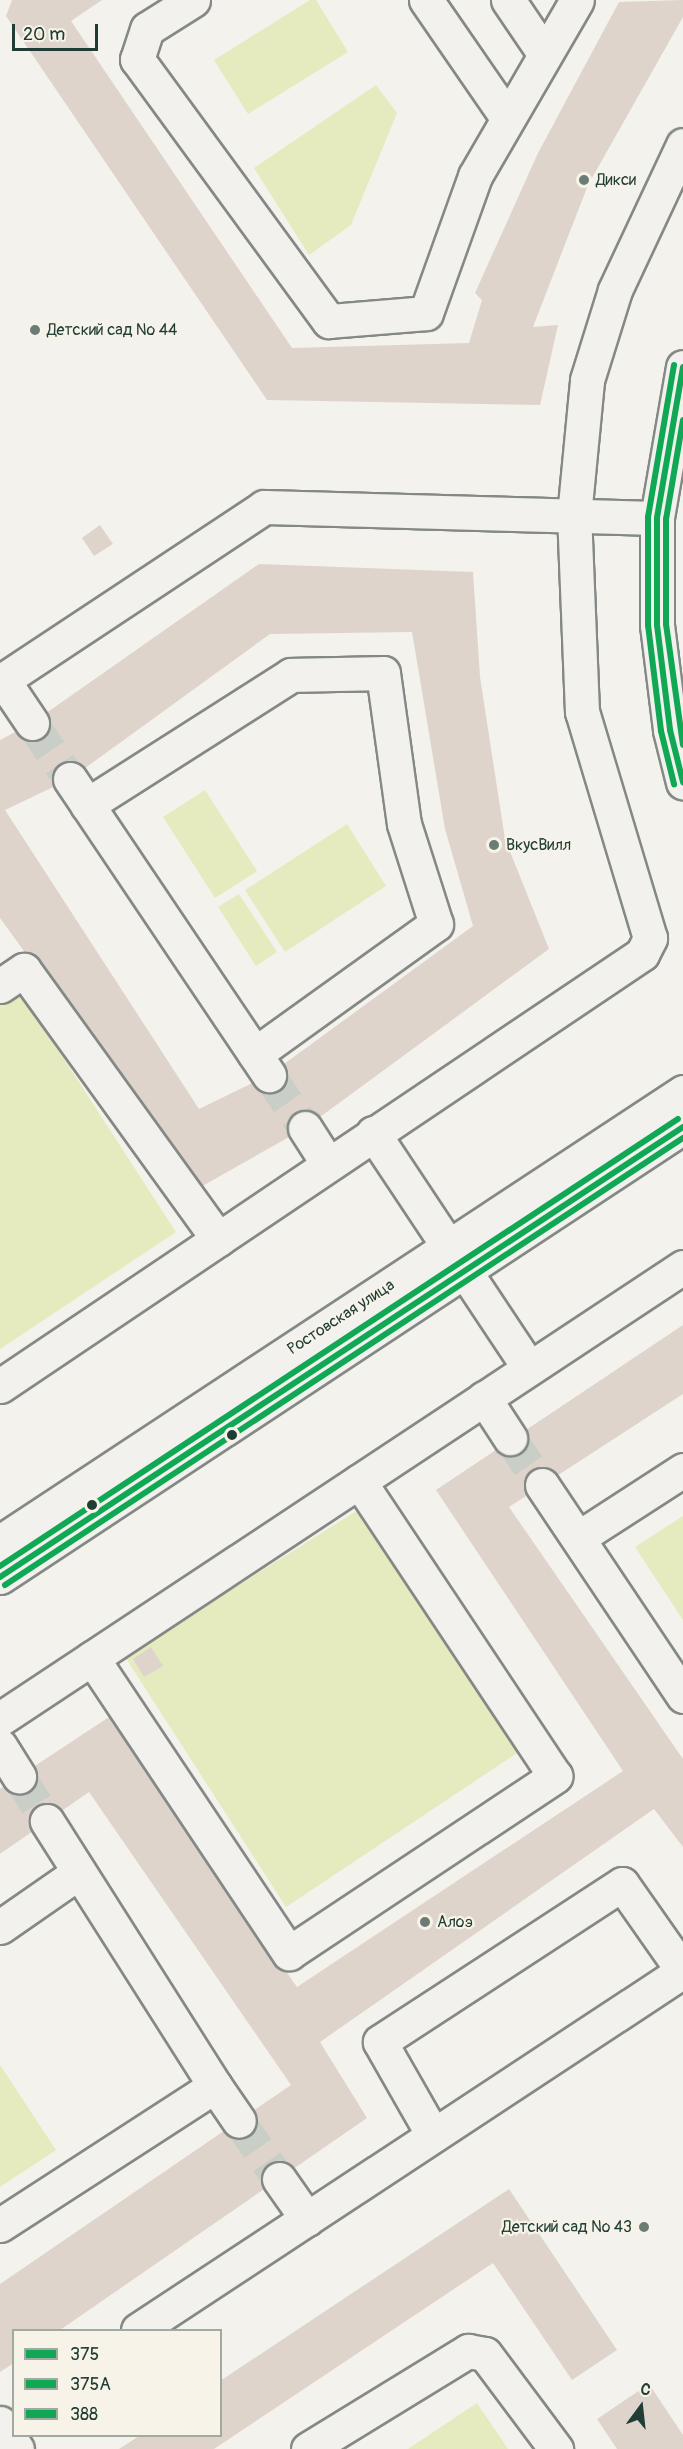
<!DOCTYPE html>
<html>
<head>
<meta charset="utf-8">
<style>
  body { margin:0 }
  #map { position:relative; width:683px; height:2449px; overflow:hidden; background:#f4f2ec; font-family:Pangolin,sans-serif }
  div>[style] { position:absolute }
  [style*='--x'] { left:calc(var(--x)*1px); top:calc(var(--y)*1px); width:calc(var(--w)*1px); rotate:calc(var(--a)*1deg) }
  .green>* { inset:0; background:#e5ebbe }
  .building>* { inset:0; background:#ded4cc }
  .minor-tunnel>* { height:33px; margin-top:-16.5px; transform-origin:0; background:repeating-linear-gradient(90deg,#c9cec7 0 33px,transparent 0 49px) }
  .roads { filter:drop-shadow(2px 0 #848985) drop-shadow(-2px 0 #848985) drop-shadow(0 2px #848985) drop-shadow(0 -2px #848985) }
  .minor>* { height:33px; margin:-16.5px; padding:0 16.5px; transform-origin:16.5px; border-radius:16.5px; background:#f2f1ed }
  .bus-1>* { height:6px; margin:-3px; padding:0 3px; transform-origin:3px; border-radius:3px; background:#10a855 }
  .bus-2>* { height:6px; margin:-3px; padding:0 3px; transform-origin:3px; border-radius:3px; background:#10a855 }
  .bus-3>* { height:6px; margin:-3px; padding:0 3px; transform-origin:3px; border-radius:3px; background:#10a855 }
  .dots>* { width:16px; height:16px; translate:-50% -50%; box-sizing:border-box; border:3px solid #f7f3e8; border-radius:50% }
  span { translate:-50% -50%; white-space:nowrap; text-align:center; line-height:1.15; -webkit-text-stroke:4.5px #f7f3e8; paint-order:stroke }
  .poi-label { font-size:16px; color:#1f3d34 }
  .left { translate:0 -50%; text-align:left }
  .right { translate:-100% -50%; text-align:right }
  .street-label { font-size:16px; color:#1f3d34 }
  .legend { position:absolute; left:12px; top:2329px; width:210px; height:108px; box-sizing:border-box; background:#f7f3e8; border:2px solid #a1aaa0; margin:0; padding:8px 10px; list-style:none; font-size:18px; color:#1f3d34 }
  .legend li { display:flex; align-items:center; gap:12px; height:30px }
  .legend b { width:30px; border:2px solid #a1aaa0 }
  .north { position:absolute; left:611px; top:2377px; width:60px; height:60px; -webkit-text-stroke:4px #f7f3e8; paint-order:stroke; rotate:15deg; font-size:16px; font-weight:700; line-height:24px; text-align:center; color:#1f3d34 }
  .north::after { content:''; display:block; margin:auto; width:21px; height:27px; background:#1f3d34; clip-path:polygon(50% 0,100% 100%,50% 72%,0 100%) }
  .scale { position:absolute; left:12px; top:24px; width:86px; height:27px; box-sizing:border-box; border:3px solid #1f3d34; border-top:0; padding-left:8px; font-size:18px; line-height:21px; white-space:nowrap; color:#1f3d34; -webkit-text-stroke:4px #f7f3e8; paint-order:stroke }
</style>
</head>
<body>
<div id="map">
  <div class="green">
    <i style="clip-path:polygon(310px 0,316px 0,348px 52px,248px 114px,214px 60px)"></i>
    <i style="clip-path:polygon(376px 85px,397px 113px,351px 225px,309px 255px,254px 168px)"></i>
    <i style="clip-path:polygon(205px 790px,257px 871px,215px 898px,163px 817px)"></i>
    <i style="clip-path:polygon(347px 824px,386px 886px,285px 952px,245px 890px)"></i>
    <i style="clip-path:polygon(239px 894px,277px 952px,256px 966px,218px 907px)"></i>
    <i style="clip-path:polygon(18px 988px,176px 1232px,0 1349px,0 999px)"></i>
    <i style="clip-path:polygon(358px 1510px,517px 1753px,286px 1907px,125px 1657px)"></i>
    <i style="clip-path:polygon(683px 1516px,683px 1620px,635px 1547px)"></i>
    <i style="clip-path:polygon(0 2065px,56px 2150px,0 2187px)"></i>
    <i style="clip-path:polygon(477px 2403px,508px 2449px,408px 2449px)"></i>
  </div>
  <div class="building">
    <i style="clip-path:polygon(12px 0,102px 0,71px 21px,292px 348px,469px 343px,482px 300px,475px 293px,538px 153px,619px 2px,683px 0,683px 17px,588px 185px,533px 327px,558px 325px,540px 405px,267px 400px,6px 16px)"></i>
    <i style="clip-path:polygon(100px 525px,113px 544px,94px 556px,82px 538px)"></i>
    <i style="clip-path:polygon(evenodd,259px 564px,473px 572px,480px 677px,505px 839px,549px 949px,305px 1128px,197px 1189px,0 918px,0 740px,32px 723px,259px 564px,412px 632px,445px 829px,473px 926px,269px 1075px,199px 1109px,5px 810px,70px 779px,270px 634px,412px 632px)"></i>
    <i style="clip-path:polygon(683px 1325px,683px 1394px,509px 1507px,683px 1759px,683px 1847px,654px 1809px,320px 2042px,367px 2118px,60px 2330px,14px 2330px,14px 2363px,0 2372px,0 2284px,291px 2085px,89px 1792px,0 1854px,0 1789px,109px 1717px,297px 1987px,623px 1771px,436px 1490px)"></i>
    <i style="clip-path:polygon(151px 1647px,163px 1666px,144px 1677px,133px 1659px)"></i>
    <i style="clip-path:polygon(509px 2189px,617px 2350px,572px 2380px,493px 2263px,214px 2449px,119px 2449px,139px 2436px,220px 2436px,220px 2381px)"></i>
    <i style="clip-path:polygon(649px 2384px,683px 2435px,683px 2449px,617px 2449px,597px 2419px)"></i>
  </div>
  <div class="minor-tunnel">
    <i style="--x:32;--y:723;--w:68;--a:55.8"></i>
    <i style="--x:269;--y:1075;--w:64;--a:55.8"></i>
    <i style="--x:510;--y:1438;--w:57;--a:55.8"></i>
    <i style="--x:19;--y:1776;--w:53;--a:58.1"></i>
    <i style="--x:239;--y:2121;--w:70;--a:55.4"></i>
  </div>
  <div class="roads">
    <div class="minor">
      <i style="--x:193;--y:0;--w:54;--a:147.8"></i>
      <i style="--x:147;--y:29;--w:32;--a:108"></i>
      <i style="--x:137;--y:59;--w:325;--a:53.8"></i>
      <i style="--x:329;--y:321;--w:97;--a:-4.7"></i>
      <i style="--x:426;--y:313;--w:145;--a:-70.3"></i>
      <i style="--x:475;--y:176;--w:203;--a:-59.9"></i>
      <i style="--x:426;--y:0;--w:141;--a:55.4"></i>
      <i style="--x:508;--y:0;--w:64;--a:55.8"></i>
      <i style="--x:683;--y:367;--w:153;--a:99.8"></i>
      <i style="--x:657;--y:518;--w:107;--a:90"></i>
      <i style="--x:657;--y:625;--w:106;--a:82.9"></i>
      <i style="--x:670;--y:730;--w:54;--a:76"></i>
      <i style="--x:3;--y:680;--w:52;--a:56"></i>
      <i style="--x:0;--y:682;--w:317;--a:-33.5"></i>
      <i style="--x:264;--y:507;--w:393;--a:1.6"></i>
      <i style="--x:70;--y:779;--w:357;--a:56.1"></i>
      <i style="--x:87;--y:805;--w:242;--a:-32.5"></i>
      <i style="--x:291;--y:675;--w:92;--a:-1.2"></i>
      <i style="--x:383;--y:673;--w:152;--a:82.1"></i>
      <i style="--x:404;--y:824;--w:105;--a:72.3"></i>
      <i style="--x:436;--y:924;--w:223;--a:144.3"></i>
      <i style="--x:0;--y:986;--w:29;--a:-34"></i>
      <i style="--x:24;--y:970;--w:332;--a:54.2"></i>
      <i style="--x:305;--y:1128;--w:43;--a:57.4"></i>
      <i style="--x:373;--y:1133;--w:282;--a:56.4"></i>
      <i style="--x:0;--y:1386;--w:774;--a:-33.94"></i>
      <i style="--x:642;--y:954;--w:18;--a:-63"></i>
      <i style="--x:650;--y:938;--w:236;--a:-106.7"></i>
      <i style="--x:582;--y:712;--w:196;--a:-92.3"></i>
      <i style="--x:574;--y:516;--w:137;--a:-84.5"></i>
      <i style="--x:587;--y:380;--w:94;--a:-72.7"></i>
      <i style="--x:615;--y:290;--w:160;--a:-64.9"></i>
      <i style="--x:484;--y:1398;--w:48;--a:57"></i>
      <i style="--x:542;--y:1485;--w:254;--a:56.2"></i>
      <i style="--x:578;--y:1538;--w:125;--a:-32.9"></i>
      <i style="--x:0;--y:1542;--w:818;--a:-33.38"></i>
      <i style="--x:0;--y:1577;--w:818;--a:-33.38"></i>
      <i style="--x:92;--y:1658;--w:355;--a:56.3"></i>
      <i style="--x:289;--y:1953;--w:320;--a:-33.6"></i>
      <i style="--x:555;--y:1776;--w:354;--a:-123.6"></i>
      <i style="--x:0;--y:1719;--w:819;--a:-33.5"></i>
      <i style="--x:0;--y:1746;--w:36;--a:58"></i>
      <i style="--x:0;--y:1927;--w:96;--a:-34.8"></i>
      <i style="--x:215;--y:2086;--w:42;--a:55.6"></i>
      <i style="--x:279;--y:2179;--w:49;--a:55"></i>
      <i style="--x:0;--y:2225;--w:256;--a:-32.9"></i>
      <i style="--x:215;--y:2086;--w:314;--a:-122.4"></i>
      <i style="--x:138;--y:2330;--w:653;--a:-33.37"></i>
      <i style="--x:683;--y:1971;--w:106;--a:-125"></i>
      <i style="--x:622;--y:1884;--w:289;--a:146.9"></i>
      <i style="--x:380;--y:2042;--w:107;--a:60.3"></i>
      <i style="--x:0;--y:2423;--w:31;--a:57"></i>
      <i style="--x:308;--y:2449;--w:188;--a:-31.5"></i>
      <i style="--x:468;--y:2351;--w:17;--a:10"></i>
      <i style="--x:485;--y:2354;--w:119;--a:53.2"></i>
    </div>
  </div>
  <div class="bus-1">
    <i style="--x:683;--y:367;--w:153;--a:99.8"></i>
    <i style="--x:657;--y:518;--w:107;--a:90"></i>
    <i style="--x:657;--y:625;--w:106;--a:82.9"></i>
    <i style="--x:670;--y:730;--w:54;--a:76"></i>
    <i style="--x:0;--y:1577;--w:818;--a:-33.38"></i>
  </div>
  <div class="bus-2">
    <i style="--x:674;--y:365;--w:154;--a:99.7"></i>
    <i style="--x:648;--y:517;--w:108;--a:90"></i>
    <i style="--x:648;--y:625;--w:107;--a:83"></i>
    <i style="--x:661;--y:731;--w:55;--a:76.2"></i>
    <i style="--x:5;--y:1585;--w:812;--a:-33.4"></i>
  </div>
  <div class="bus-3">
    <i style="--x:683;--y:420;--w:100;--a:99.7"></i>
    <i style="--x:666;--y:519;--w:105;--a:90"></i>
    <i style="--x:666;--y:624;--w:122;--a:82"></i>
    <i style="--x:0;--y:1566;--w:812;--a:-33.4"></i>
  </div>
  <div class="dots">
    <i style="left:584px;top:180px;background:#6a7c74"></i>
    <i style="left:35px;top:330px;background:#6a7c74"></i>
    <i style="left:494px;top:845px;background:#6a7c74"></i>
    <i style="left:232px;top:1435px;background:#1f3d34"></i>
    <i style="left:92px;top:1505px;background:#1f3d34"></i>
    <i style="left:425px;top:1922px;background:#6a7c74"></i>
    <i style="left:644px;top:2227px;background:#6a7c74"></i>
  </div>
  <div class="poi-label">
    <span class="left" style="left:596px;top:180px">Дикси</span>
    <span class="left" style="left:47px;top:330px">Детский сад № 44</span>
    <span class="left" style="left:506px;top:845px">ВкусВилл</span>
    <span class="left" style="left:437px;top:1922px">Алоэ</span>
    <span class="right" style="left:632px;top:2227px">Детский сад № 43</span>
  </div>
  <div class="street-label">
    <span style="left:341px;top:1317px;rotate:-33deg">Ростовская улица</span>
  </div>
  <ul class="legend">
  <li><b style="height:8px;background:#10a855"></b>375</li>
  <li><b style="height:8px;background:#10a855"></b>375А</li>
  <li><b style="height:8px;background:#10a855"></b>388</li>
  </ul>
  <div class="north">С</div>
  <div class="scale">20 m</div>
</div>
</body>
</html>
